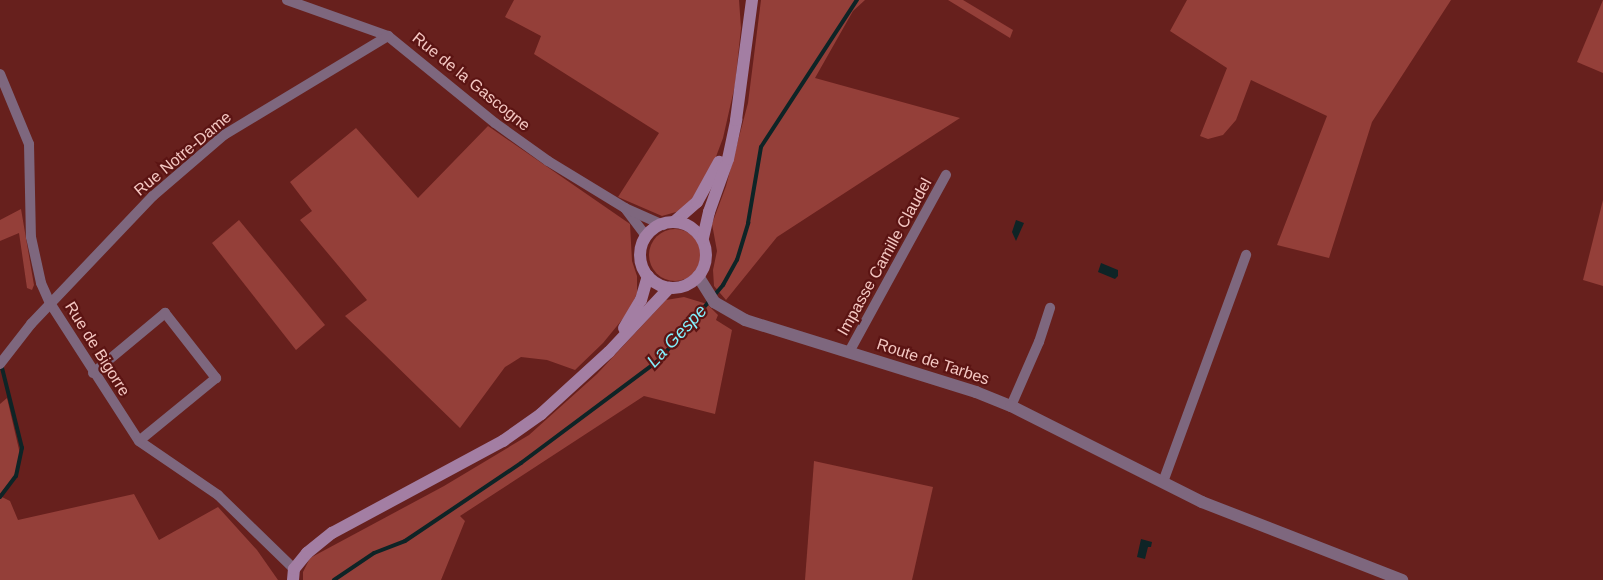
<!DOCTYPE html>
<html>
<head>
<meta charset="utf-8">
<style>
  body { margin:0 }
  #map { position:relative; width:1603px; height:580px; overflow:hidden; background:#67201d; font-family:Helvetica,sans-serif }
  div>[style] { position:absolute }
  [style*='--x'] { left:calc(var(--x)*1px); top:calc(var(--y)*1px); width:calc(var(--w)*1px); rotate:calc(var(--a)*1deg) }
  .green>* { inset:0; background:#943f39 }
  .round { border-radius:50% }
  .water>* { inset:0; background:#0e2426 }
  .stream>* { height:4px; margin:-2px; padding:0 2px; transform-origin:2px; border-radius:2px; background:#0e2426 }
  .minor>* { height:10px; margin:-5px; padding:0 5px; transform-origin:5px; border-radius:5px; background:#7e677e }
  .tertiary>* { height:12px; margin:-6px; padding:0 6px; transform-origin:6px; border-radius:6px; background:#7e677e }
  .secondary>* { height:12px; margin:-6px; padding:0 6px; transform-origin:6px; border-radius:6px; background:#a37ea3 }
  .secondary>.ring { margin:-6px; padding:0; box-sizing:content-box; background:none; border:12px solid #a37ea3; border-radius:50% }
  span { translate:-50% -50%; white-space:nowrap; text-align:center; line-height:1.15; -webkit-text-stroke:4.5px #5b1413; paint-order:stroke }
  .street-label { font-size:16px; color:#f4c7c2 }
  .water-label { font-size:18px; color:#83f0fd; font-style:italic }
</style>
</head>
<body>
<div id="map">
  <div class="green">
    <i style="clip-path:polygon(514px 0,739px 0,741px 28px,735px 85px,723px 138px,714px 162px,694px 196px,683px 210px,662px 216px,618px 197px,659px 133px,534px 54px,541px 36px,505px 17px)"></i>
    <i style="clip-path:polygon(761px 0,865px 0,853px 11px,815px 78px,960px 118px,777px 237px,726px 300px,714px 286px,713px 270px,717px 251px,712px 224px,726px 186px,748px 103px)"></i>
    <i style="clip-path:polygon(948px 0,963px 0,1013px 30px,1010px 38px)"></i>
    <i style="clip-path:polygon(1187px 0,1451px 0,1372px 122px,1329px 258px,1277px 245px,1327px 116px,1251px 80px,1236px 120px,1223px 135px,1208px 139px,1200px 136px,1227px 68px,1170px 31px)"></i>
    <i style="clip-path:polygon(1603px 0,1603px 73px,1577px 62px)"></i>
    <i style="clip-path:polygon(488px 126px,630px 224px,632px 261px,637px 276px,637px 293px,630px 310px,603px 343px,575px 370px,547px 360px,521px 357px,505px 367px,460px 428px,345px 316px,367px 300px,300px 220px,312px 211px,290px 182px,356px 128px,418px 198px)"></i>
    <i style="clip-path:polygon(1603px 200px,1603px 286px,1583px 280px)"></i>
    <i style="clip-path:polygon(21px 209px,34px 285px,32px 290px,27px 288px,19px 233px,0 241px,0 220px)"></i>
    <i style="clip-path:polygon(239px 220px,325px 325px,296px 350px,212px 243px)"></i>
    <i class="round" style="left:649px;top:229px;width:52px;height:52px"></i>
    <i style="clip-path:polygon(684px 297px,707px 304px,718px 315px,716px 320px,732px 330px,715px 414px,644px 396px,460px 516px,465px 521px,441px 580px,303px 580px,303px 572px,310px 558px,444px 486px,529px 435px,597px 374px,666px 300px)"></i>
    <i style="clip-path:polygon(7px 398px,20px 454px,16px 474px,0 494px,0 404px)"></i>
    <i style="clip-path:polygon(814px 461px,933px 487px,912px 580px,805px 580px)"></i>
    <i style="clip-path:polygon(134px 494px,159px 540px,218px 507px,257px 550px,278px 580px,0 580px,0 496px,10px 501px,18px 520px)"></i>
  </div>
  <div class="water">
    <i style="clip-path:polygon(1016px 220px,1024px 223px,1016px 241px,1012px 232px)"></i>
    <i style="clip-path:polygon(1101px 263px,1118px 270px,1118px 276px,1115px 279px,1098px 272px)"></i>
    <i style="clip-path:polygon(1141px 539px,1152px 542px,1151px 547px,1148px 547px,1145px 559px,1137px 557px)"></i>
  </div>
  <div class="stream">
    <i style="--x:0;--y:497;--w:26;--a:-53"></i>
    <i style="--x:16;--y:476;--w:29;--a:-78"></i>
    <i style="--x:22;--y:448;--w:82;--a:-104"></i>
    <i style="--x:334;--y:580;--w:48;--a:-34"></i>
    <i style="--x:374;--y:553;--w:33;--a:-21"></i>
    <i style="--x:405;--y:541;--w:140;--a:-33.9"></i>
    <i style="--x:521;--y:463;--w:172;--a:-36.7"></i>
    <i style="--x:659;--y:360;--w:99;--a:-49.5"></i>
    <i style="--x:723;--y:285;--w:29;--a:-61"></i>
    <i style="--x:737;--y:260;--w:39;--a:-73"></i>
    <i style="--x:748;--y:223;--w:77;--a:-80.3"></i>
    <i style="--x:761;--y:147;--w:176;--a:-56.9"></i>
  </div>
  <div class="minor">
    <i style="--x:287;--y:0;--w:107;--a:19.6"></i>
    <i style="--x:388;--y:36;--w:138;--a:39.1"></i>
    <i style="--x:495;--y:123;--w:65;--a:35.6"></i>
    <i style="--x:548;--y:161;--w:90;--a:31.4"></i>
    <i style="--x:0;--y:74;--w:76;--a:67.5"></i>
    <i style="--x:29;--y:144;--w:93;--a:88.8"></i>
    <i style="--x:31;--y:237;--w:47;--a:77.7"></i>
    <i style="--x:41;--y:283;--w:22;--a:66"></i>
    <i style="--x:50;--y:303;--w:164;--a:57.2"></i>
    <i style="--x:139;--y:441;--w:96;--a:34.4"></i>
    <i style="--x:218;--y:495;--w:106;--a:44.2"></i>
    <i style="--x:646;--y:236;--w:35;--a:-127"></i>
    <i style="--x:625;--y:208;--w:42;--a:24.1"></i>
    <i style="--x:849;--y:352;--w:202;--a:-61.3"></i>
    <i style="--x:0;--y:364;--w:51;--a:-52.2"></i>
    <i style="--x:31;--y:324;--w:177;--a:-46.4"></i>
    <i style="--x:153;--y:196;--w:94;--a:-40.7"></i>
    <i style="--x:224;--y:135;--w:192;--a:-31.1"></i>
    <i style="--x:93;--y:373;--w:94;--a:-39.8"></i>
    <i style="--x:165;--y:313;--w:83;--a:51.9"></i>
    <i style="--x:216;--y:378;--w:99;--a:140.7"></i>
    <i style="--x:1011;--y:406;--w:70;--a:-66.4"></i>
    <i style="--x:1039;--y:342;--w:36;--a:-72"></i>
    <i style="--x:1163;--y:482;--w:242;--a:-69.9"></i>
  </div>
  <div class="tertiary">
    <i style="--x:698;--y:276;--w:31;--a:58"></i>
    <i style="--x:714;--y:302;--w:36;--a:30"></i>
    <i style="--x:745;--y:320;--w:242;--a:17.3"></i>
    <i style="--x:976;--y:392;--w:38;--a:22"></i>
    <i style="--x:1011;--y:406;--w:214;--a:26.7"></i>
    <i style="--x:1202;--y:502;--w:215;--a:21.3"></i>
  </div>
  <div class="secondary">
    <i style="--x:674;--y:222;--w:30;--a:-41"></i>
    <i style="--x:697;--y:202;--w:46;--a:-61.2"></i>
    <i class="ring" style="left:640px;top:222px;width:54px;height:54px"></i>
    <i style="--x:703;--y:238;--w:27;--a:-77"></i>
    <i style="--x:709;--y:212;--w:56;--a:-70.3"></i>
    <i style="--x:728;--y:159;--w:40;--a:-78"></i>
    <i style="--x:736;--y:120;--w:121;--a:-82.4"></i>
    <i style="--x:624;--y:328;--w:33;--a:-59"></i>
    <i style="--x:641;--y:300;--w:25;--a:-74"></i>
    <i style="--x:293;--y:580;--w:11;--a:-85"></i>
    <i style="--x:294;--y:569;--w:21;--a:-51"></i>
    <i style="--x:307;--y:553;--w:32;--a:-39"></i>
    <i style="--x:332;--y:533;--w:194;--a:-28.3"></i>
    <i style="--x:503;--y:441;--w:47;--a:-35.4"></i>
    <i style="--x:541;--y:414;--w:92;--a:-42.4"></i>
    <i style="--x:609;--y:352;--w:88;--a:-46.8"></i>
  </div>
  <div class="street-label">
    <span style="left:471px;top:82px;rotate:39deg">Rue de la Gascogne</span>
    <span style="left:183px;top:154px;rotate:-40deg">Rue Notre-Dame</span>
    <span style="left:885px;top:257px;rotate:-61deg">Impasse Camille Claudel</span>
    <span style="left:97px;top:349px;rotate:58deg">Rue de Bigorre</span>
    <span style="left:933px;top:362px;rotate:18deg">Route de Tarbes</span>
  </div>
  <div class="water-label">
    <span style="left:677px;top:336px;rotate:-47deg">La Gespe</span>
  </div>
</div>
</body>
</html>
